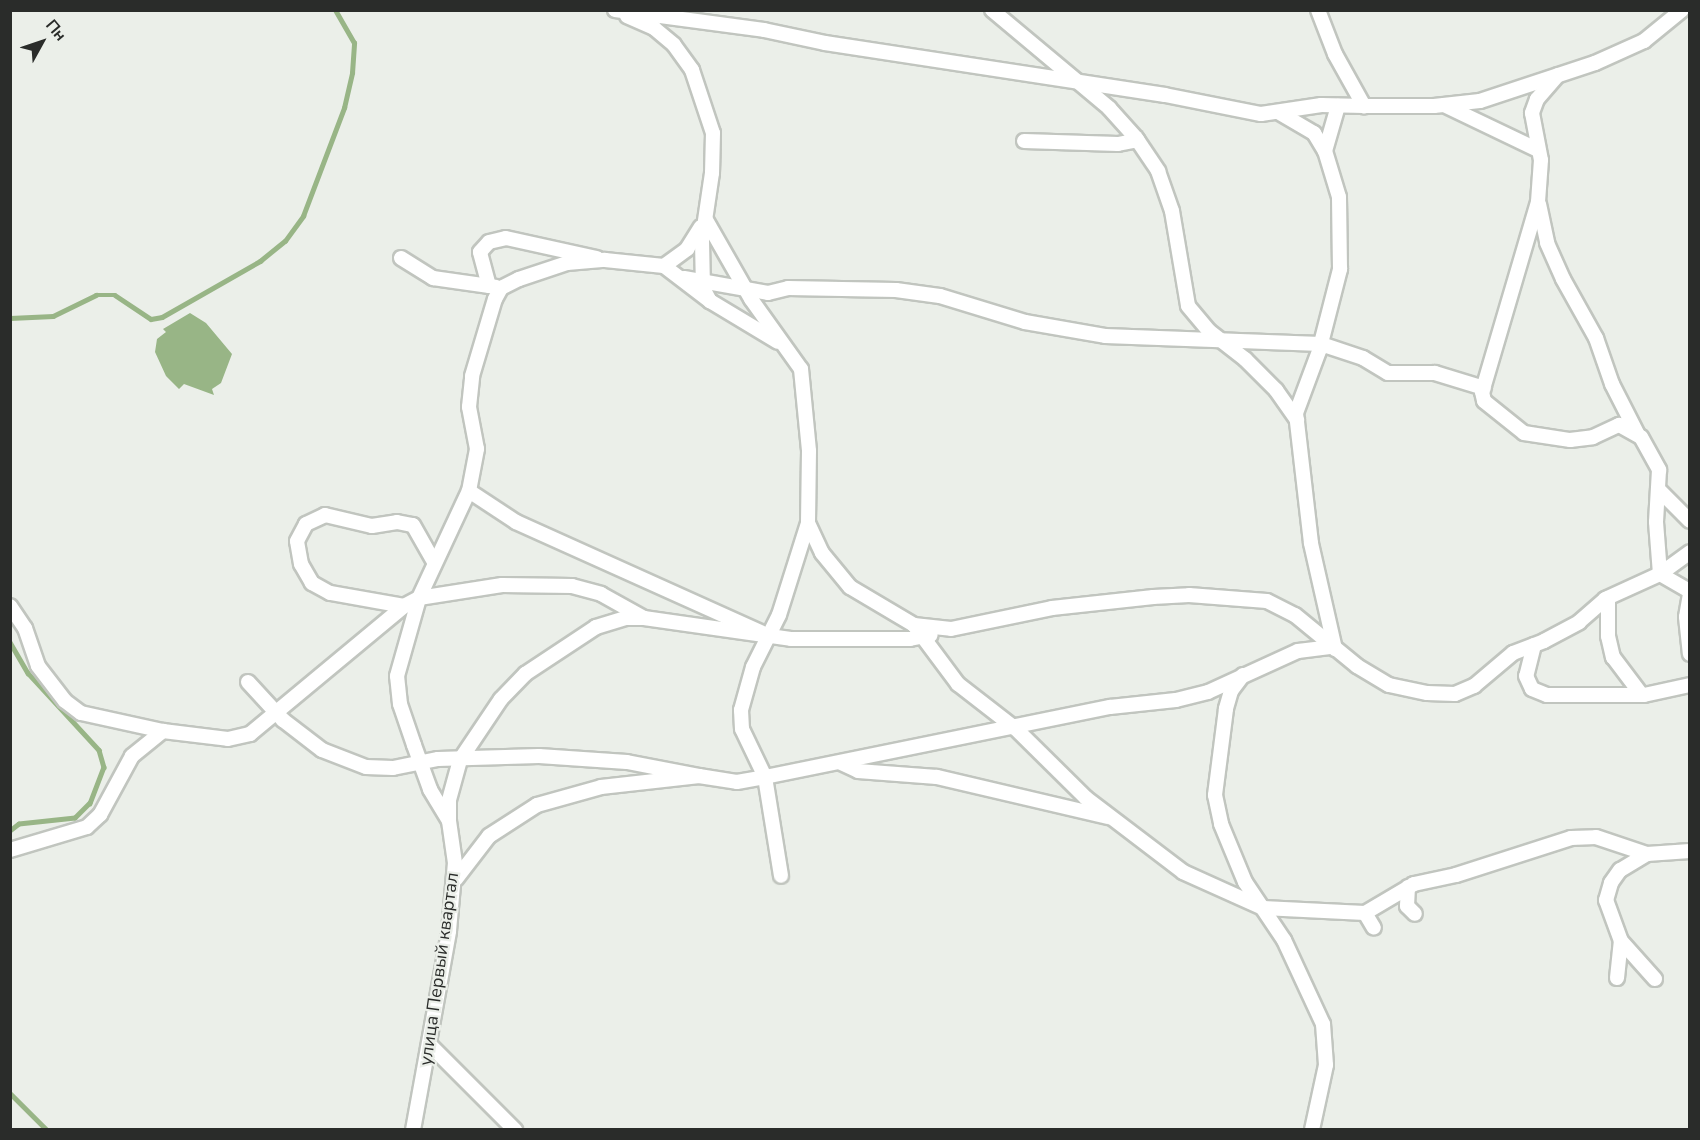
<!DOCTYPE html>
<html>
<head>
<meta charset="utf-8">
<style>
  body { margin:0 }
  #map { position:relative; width:1700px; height:1140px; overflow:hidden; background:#ebefe9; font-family:"Nunito Sans",sans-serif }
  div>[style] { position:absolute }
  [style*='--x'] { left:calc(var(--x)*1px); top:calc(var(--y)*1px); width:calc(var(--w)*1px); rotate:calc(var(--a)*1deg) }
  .water>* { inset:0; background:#98b586 }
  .stream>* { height:4.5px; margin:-2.25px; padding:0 2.25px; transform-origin:2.25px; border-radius:2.25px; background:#98b586 }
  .roads { filter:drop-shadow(2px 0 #c1c5bf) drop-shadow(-2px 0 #c1c5bf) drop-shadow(0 2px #c1c5bf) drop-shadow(0 -2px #c1c5bf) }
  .minor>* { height:14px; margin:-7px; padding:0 7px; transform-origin:7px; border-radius:7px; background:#fff }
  span { translate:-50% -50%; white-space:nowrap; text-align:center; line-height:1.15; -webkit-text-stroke:4.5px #ebefe9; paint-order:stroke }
  .street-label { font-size:18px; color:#2a2c2a }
  .frame { position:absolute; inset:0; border:12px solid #2a2c2a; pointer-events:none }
  .north { position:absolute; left:12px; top:12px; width:60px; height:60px; -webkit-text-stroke:4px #ebefe9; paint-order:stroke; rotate:50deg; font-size:16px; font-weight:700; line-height:24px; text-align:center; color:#2a2c2a }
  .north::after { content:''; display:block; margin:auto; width:21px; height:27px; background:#2a2c2a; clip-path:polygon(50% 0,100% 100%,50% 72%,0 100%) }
</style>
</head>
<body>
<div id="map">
  <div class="water">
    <i style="clip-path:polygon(190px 313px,206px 323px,232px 354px,221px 383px,212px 389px,214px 395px,184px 384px,179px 389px,166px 376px,155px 352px,157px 339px,166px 332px,163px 329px)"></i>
  </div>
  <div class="stream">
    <i style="--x:10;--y:318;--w:43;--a:-2.7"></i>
    <i style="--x:53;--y:316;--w:48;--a:-26"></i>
    <i style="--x:96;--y:295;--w:19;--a:0"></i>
    <i style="--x:115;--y:295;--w:43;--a:33.7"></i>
    <i style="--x:151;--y:319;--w:11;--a:-10"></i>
    <i style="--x:162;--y:317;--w:113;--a:-29.7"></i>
    <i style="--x:260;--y:261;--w:32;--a:-39"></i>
    <i style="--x:285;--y:241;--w:31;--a:-54"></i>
    <i style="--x:303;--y:216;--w:116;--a:-69.2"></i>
    <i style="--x:344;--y:108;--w:36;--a:-77"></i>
    <i style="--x:352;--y:73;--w:30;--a:-86"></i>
    <i style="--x:354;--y:43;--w:38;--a:-120"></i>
    <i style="--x:10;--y:642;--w:36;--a:60"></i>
    <i style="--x:28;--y:673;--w:105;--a:47.3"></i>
    <i style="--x:99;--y:750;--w:18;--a:74"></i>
    <i style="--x:104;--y:767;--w:39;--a:111"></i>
    <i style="--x:90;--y:803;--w:21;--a:135"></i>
    <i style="--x:75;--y:818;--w:56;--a:173.9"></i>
    <i style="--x:19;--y:824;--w:11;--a:142"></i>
    <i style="--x:10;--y:1093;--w:52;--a:45"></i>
  </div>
  <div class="roads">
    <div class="minor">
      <i style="--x:615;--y:10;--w:150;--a:7.6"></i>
      <i style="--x:764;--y:30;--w:62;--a:12"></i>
      <i style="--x:825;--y:43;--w:344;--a:8.7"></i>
      <i style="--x:1165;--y:95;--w:98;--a:11.2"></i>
      <i style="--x:1261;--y:114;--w:61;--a:-8.5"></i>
      <i style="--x:1321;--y:105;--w:43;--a:1.3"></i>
      <i style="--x:992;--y:10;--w:153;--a:39.9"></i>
      <i style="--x:1109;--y:108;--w:40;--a:48"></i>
      <i style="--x:1136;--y:138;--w:40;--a:56"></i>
      <i style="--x:1158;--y:171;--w:42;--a:70.7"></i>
      <i style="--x:1172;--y:211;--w:96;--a:80.4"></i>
      <i style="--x:1188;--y:306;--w:33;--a:50"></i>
      <i style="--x:1209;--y:331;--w:46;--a:37.9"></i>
      <i style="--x:1245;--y:359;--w:44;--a:45"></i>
      <i style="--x:1276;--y:390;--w:37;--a:55"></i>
      <i style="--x:1318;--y:10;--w:47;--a:68.9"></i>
      <i style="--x:1335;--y:54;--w:60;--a:60.9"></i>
      <i style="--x:1364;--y:106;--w:70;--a:0"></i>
      <i style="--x:1434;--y:106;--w:46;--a:-6.2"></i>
      <i style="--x:1480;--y:101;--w:121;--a:-18.3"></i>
      <i style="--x:1595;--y:63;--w:54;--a:-24.2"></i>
      <i style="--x:1644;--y:41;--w:49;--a:-39.2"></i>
      <i style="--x:627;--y:16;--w:30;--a:24"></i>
      <i style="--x:654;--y:28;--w:26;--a:40"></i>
      <i style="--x:674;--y:45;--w:31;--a:54"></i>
      <i style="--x:692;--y:70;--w:66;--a:71.6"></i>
      <i style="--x:713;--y:133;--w:40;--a:91.4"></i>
      <i style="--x:712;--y:173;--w:69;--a:98.4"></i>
      <i style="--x:702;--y:241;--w:47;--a:88.8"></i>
      <i style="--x:703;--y:288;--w:15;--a:62"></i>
      <i style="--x:710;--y:301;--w:79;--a:31.1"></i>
      <i style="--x:1558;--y:75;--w:32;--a:131"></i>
      <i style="--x:1537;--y:99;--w:15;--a:110"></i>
      <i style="--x:1532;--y:113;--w:48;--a:79.2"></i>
      <i style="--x:1541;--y:160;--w:42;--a:94.1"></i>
      <i style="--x:1538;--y:202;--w:198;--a:106.4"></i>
      <i style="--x:1482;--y:392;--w:9;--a:77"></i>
      <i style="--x:1484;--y:401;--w:51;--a:38.7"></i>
      <i style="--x:1524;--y:433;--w:47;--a:8.7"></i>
      <i style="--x:1570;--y:440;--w:23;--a:-7"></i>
      <i style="--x:1593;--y:437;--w:29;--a:-25"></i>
      <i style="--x:1619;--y:425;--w:25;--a:29"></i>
      <i style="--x:1641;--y:437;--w:38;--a:61"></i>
      <i style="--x:1659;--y:470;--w:52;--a:93.3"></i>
      <i style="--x:1656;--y:522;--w:52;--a:85.6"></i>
      <i style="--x:1444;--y:105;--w:104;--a:25.6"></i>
      <i style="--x:1278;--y:112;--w:42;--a:30.3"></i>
      <i style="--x:1314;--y:133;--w:21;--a:59"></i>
      <i style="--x:1024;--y:141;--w:94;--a:1.8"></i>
      <i style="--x:1118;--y:144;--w:20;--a:-11"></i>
      <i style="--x:1539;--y:204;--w:40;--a:78"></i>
      <i style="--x:1547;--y:243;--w:39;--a:66"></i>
      <i style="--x:1563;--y:279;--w:68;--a:60.8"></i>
      <i style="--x:1596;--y:338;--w:49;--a:70.8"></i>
      <i style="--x:1612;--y:384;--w:55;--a:63"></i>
      <i style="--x:706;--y:220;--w:91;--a:60.3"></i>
      <i style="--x:751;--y:299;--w:86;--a:54.5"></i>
      <i style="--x:801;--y:369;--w:82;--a:84.4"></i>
      <i style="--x:809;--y:451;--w:72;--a:90.8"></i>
      <i style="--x:808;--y:523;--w:33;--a:65"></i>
      <i style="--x:822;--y:553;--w:44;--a:50.5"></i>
      <i style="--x:850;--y:587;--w:74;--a:30.7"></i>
      <i style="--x:914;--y:625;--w:37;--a:6"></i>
      <i style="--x:951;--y:629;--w:103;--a:-11.7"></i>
      <i style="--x:1052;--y:608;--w:102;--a:-6.2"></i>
      <i style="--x:1153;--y:597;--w:36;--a:-3"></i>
      <i style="--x:1189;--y:595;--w:78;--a:4.4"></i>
      <i style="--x:1267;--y:601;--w:31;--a:27"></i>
      <i style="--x:1295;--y:615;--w:80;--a:39.4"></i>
      <i style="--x:1357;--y:666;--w:37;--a:31"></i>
      <i style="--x:1389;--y:685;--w:39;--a:12"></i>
      <i style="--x:1427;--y:693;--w:28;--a:2"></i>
      <i style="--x:1455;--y:694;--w:21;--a:-23"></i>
      <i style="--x:1474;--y:686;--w:51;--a:-40.2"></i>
      <i style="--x:1513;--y:653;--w:33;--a:-21"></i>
      <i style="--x:1544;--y:641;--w:40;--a:-28"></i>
      <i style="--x:1579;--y:622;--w:35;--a:-41"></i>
      <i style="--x:1605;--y:599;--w:60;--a:-24.4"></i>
      <i style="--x:1660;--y:574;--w:34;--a:30"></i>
      <i style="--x:401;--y:258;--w:38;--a:32"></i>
      <i style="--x:433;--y:278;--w:64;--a:8.1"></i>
      <i style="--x:664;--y:266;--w:29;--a:-36"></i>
      <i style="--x:687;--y:249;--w:26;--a:-58"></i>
      <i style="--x:684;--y:278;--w:85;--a:10.1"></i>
      <i style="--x:768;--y:293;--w:21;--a:-14"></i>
      <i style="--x:788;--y:288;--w:108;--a:1.1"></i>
      <i style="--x:896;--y:290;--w:44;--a:7.8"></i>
      <i style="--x:940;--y:296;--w:89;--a:17"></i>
      <i style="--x:1025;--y:322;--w:81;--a:9.9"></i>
      <i style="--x:1105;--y:336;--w:216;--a:2.1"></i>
      <i style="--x:1321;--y:344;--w:44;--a:18.4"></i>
      <i style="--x:1363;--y:358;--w:29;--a:31"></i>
      <i style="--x:1388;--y:373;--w:47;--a:0"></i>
      <i style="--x:1435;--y:373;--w:51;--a:17"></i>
      <i style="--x:489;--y:286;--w:35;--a:-105"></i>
      <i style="--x:480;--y:252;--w:13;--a:-48"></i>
      <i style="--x:489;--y:242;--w:17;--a:-13"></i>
      <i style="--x:506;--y:238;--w:93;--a:12.4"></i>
      <i style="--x:469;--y:491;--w:56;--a:33.4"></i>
      <i style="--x:516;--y:522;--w:269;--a:24.2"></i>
      <i style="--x:1660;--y:491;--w:42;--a:45"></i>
      <i style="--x:808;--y:523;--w:96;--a:107.5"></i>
      <i style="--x:779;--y:615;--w:58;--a:116.6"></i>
      <i style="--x:753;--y:667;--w:45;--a:105.6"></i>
      <i style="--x:741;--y:710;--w:19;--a:87"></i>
      <i style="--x:742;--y:729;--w:53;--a:64.4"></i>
      <i style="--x:765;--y:777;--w:352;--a:-11.5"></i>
      <i style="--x:1110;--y:707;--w:66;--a:-6.1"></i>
      <i style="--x:1176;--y:700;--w:33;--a:-14"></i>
      <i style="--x:1208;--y:692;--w:99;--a:-24.5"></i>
      <i style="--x:1298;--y:651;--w:34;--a:-7"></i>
      <i style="--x:1660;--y:574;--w:37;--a:-36"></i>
      <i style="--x:1690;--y:594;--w:23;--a:100"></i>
      <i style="--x:1686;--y:617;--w:37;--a:84"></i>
      <i style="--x:1608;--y:598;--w:38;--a:90"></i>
      <i style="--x:1608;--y:636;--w:22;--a:77"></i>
      <i style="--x:1613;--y:657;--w:46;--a:52.9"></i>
      <i style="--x:10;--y:606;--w:27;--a:56"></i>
      <i style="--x:25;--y:628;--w:40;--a:71.1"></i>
      <i style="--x:38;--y:666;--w:44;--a:52.4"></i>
      <i style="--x:65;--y:701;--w:20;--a:37"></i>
      <i style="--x:81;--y:713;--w:84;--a:12.4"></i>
      <i style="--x:404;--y:606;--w:75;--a:-170"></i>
      <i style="--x:330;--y:593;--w:21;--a:-151"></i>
      <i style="--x:312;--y:583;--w:22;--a:-120"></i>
      <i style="--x:301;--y:564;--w:23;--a:-100"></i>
      <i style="--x:297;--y:541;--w:19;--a:-62"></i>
      <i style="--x:306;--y:524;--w:21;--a:-25"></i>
      <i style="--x:325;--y:515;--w:48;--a:13.2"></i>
      <i style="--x:372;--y:526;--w:25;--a:-9"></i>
      <i style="--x:397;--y:522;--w:16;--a:11"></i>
      <i style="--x:413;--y:525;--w:43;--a:60.4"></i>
      <i style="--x:914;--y:625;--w:74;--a:53.3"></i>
      <i style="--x:958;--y:684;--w:73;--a:37.8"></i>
      <i style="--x:1016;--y:729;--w:98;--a:44.6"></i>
      <i style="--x:1086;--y:798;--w:122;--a:37.3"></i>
      <i style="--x:1183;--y:872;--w:88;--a:24.2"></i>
      <i style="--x:1263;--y:908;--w:102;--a:2.8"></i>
      <i style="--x:1365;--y:913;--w:57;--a:-30.6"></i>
      <i style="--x:1414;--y:884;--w:43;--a:-12.1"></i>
      <i style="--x:1456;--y:875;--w:121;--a:-17.8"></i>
      <i style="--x:1571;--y:838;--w:25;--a:-2"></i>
      <i style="--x:1596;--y:837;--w:54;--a:18.4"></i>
      <i style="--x:1647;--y:854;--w:43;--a:-4"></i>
      <i style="--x:1534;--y:645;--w:32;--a:104"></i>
      <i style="--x:1526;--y:676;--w:14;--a:65"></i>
      <i style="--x:1532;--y:689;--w:16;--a:22"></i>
      <i style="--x:1547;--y:695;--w:97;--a:0"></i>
      <i style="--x:1644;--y:695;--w:47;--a:-12.3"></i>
      <i style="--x:1335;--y:649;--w:109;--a:-102.8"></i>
      <i style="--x:1311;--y:543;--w:131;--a:-96.6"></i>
      <i style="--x:1296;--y:413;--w:66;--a:-69.6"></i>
      <i style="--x:1319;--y:351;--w:85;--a:-75.6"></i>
      <i style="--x:1340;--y:269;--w:72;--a:-90.8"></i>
      <i style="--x:1339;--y:197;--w:48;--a:-106.9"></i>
      <i style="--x:1325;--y:151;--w:47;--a:-73.9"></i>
      <i style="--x:1243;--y:675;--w:20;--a:127"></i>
      <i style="--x:1231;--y:691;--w:19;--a:106"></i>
      <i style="--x:1226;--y:709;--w:87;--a:97.3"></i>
      <i style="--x:1215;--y:795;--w:30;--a:78"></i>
      <i style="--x:1221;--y:824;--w:63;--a:67.5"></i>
      <i style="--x:1245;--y:882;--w:70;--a:56.1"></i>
      <i style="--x:1284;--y:940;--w:93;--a:65.1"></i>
      <i style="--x:1323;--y:1024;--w:41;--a:85.8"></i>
      <i style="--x:1326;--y:1065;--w:66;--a:102.2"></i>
      <i style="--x:248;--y:682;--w:52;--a:47.4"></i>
      <i style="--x:283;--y:720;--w:49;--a:37.6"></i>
      <i style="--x:322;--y:750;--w:47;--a:21.1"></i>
      <i style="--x:366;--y:767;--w:27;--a:2"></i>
      <i style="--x:393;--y:768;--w:46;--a:-11.3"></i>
      <i style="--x:438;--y:759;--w:101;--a:-1.7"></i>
      <i style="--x:539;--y:756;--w:88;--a:3.9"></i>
      <i style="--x:627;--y:762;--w:73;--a:11"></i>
      <i style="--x:841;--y:763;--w:19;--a:25"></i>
      <i style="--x:858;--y:771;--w:79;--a:4.3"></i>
      <i style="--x:937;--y:777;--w:176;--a:13.2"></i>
      <i style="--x:449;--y:819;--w:19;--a:-90"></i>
      <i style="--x:449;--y:800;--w:41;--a:-74.6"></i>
      <i style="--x:460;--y:760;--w:73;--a:-56.1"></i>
      <i style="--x:501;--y:699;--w:35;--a:-46"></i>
      <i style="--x:525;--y:674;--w:85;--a:-33.5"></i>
      <i style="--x:596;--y:627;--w:30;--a:-17"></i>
      <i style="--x:625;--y:618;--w:19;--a:0"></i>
      <i style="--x:644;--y:618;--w:148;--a:8.1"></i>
      <i style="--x:791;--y:639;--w:119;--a:0"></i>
      <i style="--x:910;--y:639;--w:21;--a:-11"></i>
      <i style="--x:10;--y:850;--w:80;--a:-16.6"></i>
      <i style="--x:87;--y:827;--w:18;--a:-43"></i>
      <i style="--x:100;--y:815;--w:67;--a:-61.5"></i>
      <i style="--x:132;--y:756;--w:40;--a:-39"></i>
      <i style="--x:163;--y:731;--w:65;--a:7"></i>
      <i style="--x:228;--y:739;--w:23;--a:-13"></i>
      <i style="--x:250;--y:734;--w:200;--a:-39.7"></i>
      <i style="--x:404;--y:606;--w:17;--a:-28"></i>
      <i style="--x:419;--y:598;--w:84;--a:-8.9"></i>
      <i style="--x:502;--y:585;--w:70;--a:0.8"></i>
      <i style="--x:572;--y:586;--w:30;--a:15"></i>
      <i style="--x:601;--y:594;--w:49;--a:29.2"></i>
      <i style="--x:1647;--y:854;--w:31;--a:149"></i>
      <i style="--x:1620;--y:870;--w:16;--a:125"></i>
      <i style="--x:1611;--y:883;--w:18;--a:106"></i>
      <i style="--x:1606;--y:900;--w:44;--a:69.9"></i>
      <i style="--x:1621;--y:941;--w:51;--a:48.2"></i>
      <i style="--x:456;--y:879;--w:54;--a:-52.5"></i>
      <i style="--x:489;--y:836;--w:57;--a:-32.9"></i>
      <i style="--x:537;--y:805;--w:66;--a:-15.7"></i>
      <i style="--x:601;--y:787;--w:99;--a:-6.4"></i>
      <i style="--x:699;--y:776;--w:38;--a:9"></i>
      <i style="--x:737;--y:782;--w:28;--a:-10"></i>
      <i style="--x:765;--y:777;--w:100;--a:80.8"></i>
      <i style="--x:1408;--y:887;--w:19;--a:93"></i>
      <i style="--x:1407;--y:906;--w:11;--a:45"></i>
      <i style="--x:1365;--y:913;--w:17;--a:59"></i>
      <i style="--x:1617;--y:978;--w:37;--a:-84"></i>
      <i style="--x:429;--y:1044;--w:122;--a:45"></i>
      <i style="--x:413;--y:1130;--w:202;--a:-79.7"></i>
      <i style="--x:449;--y:931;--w:68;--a:-85"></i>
      <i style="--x:455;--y:863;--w:42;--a:-98.1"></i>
      <i style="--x:449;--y:821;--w:37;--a:-121"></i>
      <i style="--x:430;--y:789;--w:47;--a:-110"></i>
      <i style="--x:414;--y:745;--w:43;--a:-108.9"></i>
      <i style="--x:400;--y:704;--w:28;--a:-96"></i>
      <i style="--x:397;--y:676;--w:81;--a:-74.2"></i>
      <i style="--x:419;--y:598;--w:118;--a:-65"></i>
      <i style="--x:469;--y:491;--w:43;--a:-79.2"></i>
      <i style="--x:477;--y:449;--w:43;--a:-100.8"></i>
      <i style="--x:469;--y:407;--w:31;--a:-84"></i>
      <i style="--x:472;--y:376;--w:80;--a:-73.4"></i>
      <i style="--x:495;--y:299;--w:13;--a:-61"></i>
      <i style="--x:501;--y:288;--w:20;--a:-27"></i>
      <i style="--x:519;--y:279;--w:51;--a:-18.4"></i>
      <i style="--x:567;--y:263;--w:38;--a:-5"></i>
      <i style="--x:605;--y:260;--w:59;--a:5.8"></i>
      <i style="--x:664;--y:266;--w:58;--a:37.3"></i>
    </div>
  </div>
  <div class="street-label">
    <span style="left:439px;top:969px;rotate:-82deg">улица Первый квартал</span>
  </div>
  <div class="frame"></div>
  <div class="north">Пн</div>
</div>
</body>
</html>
